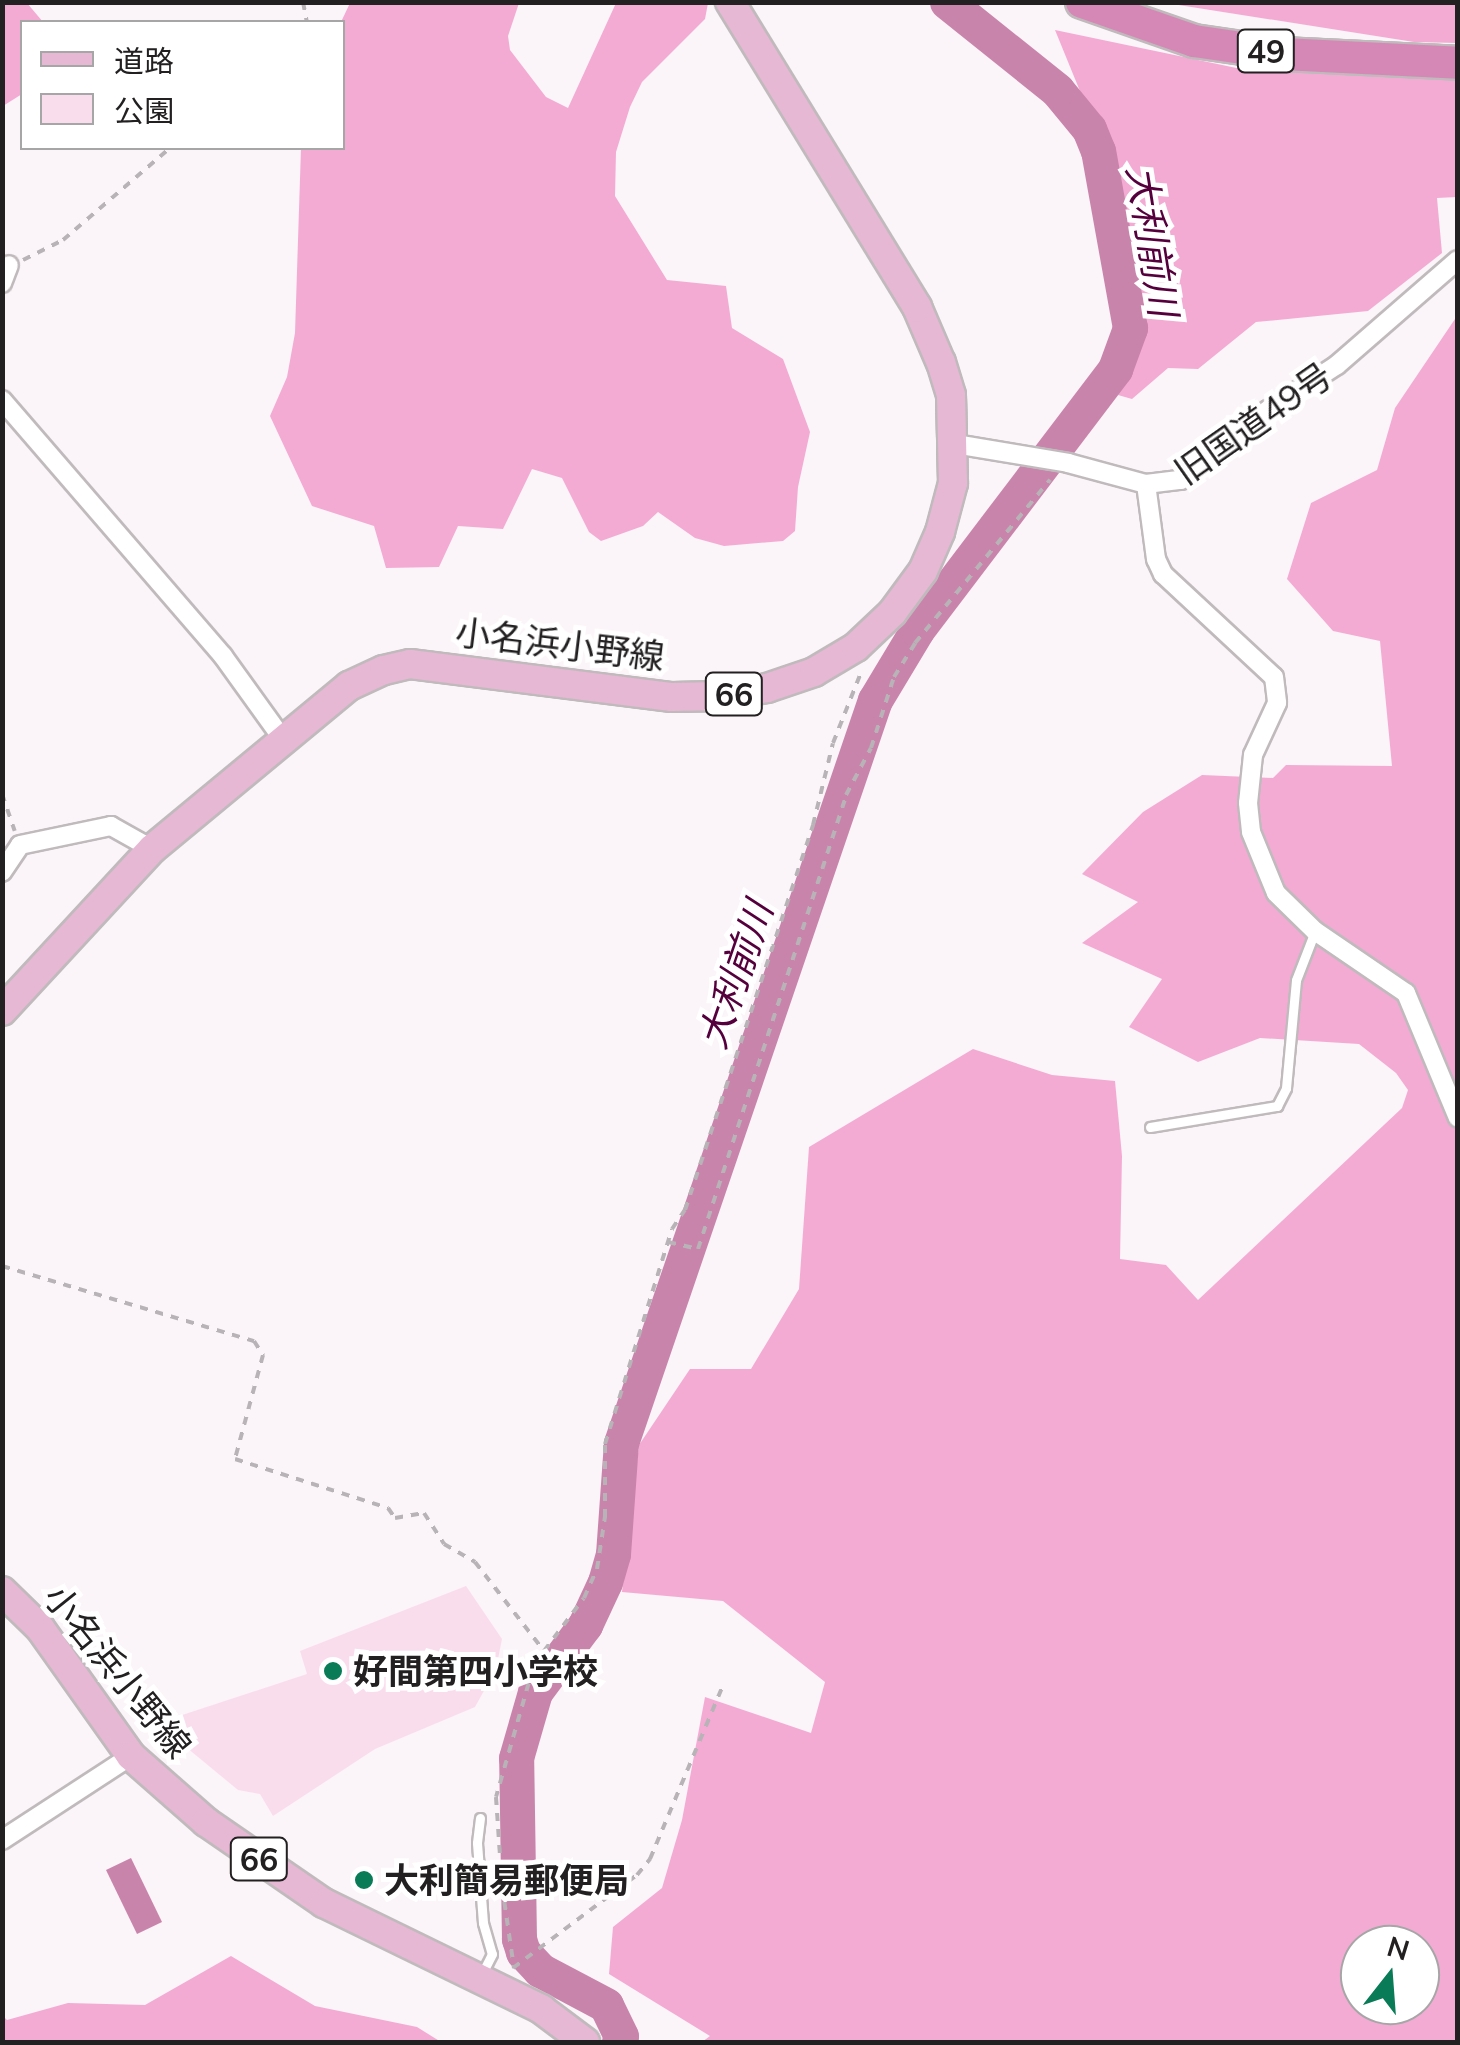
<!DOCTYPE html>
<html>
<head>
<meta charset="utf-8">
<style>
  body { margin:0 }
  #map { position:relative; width:1460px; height:2045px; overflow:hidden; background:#fbf4f8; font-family:Mulish,"Noto Sans JP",sans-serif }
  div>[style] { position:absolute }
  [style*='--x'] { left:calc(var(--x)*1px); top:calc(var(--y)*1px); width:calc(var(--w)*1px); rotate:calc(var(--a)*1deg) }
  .green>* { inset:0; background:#fadded }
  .forest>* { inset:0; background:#f3abd4 }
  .water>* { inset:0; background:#c984ac }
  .river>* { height:35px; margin:-17.5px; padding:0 17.5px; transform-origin:17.5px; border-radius:17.5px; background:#c984ac }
  .path>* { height:4px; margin-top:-2px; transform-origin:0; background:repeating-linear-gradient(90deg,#b8b3b6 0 8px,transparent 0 16px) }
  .roads { filter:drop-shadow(2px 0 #c0babd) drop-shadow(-2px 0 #c0babd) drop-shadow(0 2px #c0babd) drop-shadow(0 -2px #c0babd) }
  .lane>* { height:9px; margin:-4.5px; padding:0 4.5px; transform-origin:4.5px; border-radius:4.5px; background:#fff }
  .street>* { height:18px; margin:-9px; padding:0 9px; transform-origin:9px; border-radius:9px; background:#fff }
  .primary>* { height:28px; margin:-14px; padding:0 14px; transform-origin:14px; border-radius:14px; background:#e6b8d3 }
  .highway>* { height:32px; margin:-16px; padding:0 16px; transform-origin:16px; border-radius:16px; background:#d588b5 }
  .dots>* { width:28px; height:28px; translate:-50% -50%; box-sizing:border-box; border:5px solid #fff; border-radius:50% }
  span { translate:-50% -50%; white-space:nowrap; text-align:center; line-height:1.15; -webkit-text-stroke:10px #fff; paint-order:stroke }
  .shield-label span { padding:2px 8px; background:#fff; border:2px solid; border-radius:8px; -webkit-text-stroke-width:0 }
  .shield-label { font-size:32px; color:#222021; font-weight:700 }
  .street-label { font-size:35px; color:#222021 }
  .poi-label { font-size:35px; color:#222021; font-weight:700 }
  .left { translate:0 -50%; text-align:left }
  .water-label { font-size:38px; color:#55003d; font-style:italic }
  .frame { position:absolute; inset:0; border:5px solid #222021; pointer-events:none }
  .legend { position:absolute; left:20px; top:20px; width:325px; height:130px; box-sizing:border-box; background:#fff; border:2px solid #a7a6a6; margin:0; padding:12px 18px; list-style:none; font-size:30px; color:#222021 }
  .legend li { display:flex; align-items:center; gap:20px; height:50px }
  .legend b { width:50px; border:2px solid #a7a6a6 }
  .north { position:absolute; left:1340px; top:1925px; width:100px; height:100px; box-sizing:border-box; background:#fff; border:2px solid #a7a6a6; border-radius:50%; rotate:17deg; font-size:28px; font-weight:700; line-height:40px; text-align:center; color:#222021 }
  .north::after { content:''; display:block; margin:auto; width:35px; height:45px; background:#097b57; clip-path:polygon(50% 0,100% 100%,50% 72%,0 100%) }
</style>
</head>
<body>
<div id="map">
  <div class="green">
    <i style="clip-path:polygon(466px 1586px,502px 1639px,496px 1669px,475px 1707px,375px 1749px,273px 1816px,260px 1794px,238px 1790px,175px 1738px,170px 1719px,307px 1674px,300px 1651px)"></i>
  </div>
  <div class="forest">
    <i style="clip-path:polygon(3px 2px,27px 3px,43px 22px,22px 22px,22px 94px,3px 106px)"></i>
    <i style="clip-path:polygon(350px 3px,519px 3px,508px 36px,510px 50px,546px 97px,568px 108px,616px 3px,708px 3px,705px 19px,642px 82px,630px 107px,616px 152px,615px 196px,667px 280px,726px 286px,732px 328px,783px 359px,810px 432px,798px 487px,795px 531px,783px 541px,724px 546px,695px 538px,658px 512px,643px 526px,601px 541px,589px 532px,562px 478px,532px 469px,503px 529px,458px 526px,439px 567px,386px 568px,374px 526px,312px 506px,270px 416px,287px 377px,295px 333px,301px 148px,342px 148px,341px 22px)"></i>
    <i style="clip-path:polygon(1166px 3px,1457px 3px,1457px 43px,1414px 42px)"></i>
    <i style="clip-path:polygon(1055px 30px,1246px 70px,1457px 77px,1457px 197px,1437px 198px,1442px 253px,1368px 311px,1256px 322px,1198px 369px,1168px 368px,1132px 399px,1118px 395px,1131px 352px,1134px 275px,1111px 167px)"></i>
    <i style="clip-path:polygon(evenodd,1457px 316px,1457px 2042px,702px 2042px,710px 2036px,609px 1974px,613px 1927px,662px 1888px,682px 1820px,705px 1697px,811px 1733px,825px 1682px,723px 1601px,622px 1592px,639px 1445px,690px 1369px,751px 1369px,799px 1289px,809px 1147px,973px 1049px,1052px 1075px,1115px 1081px,1122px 1156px,1120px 1259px,1166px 1265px,1198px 1300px,1402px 1108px,1408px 1090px,1396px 1073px,1359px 1044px,1260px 1038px,1198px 1062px,1129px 1027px,1162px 979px,1082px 943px,1138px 902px,1082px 874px,1143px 812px,1202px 775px,1273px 778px,1286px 765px,1392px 766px,1380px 641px,1333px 631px,1287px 579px,1311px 503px,1377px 470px,1395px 408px,1457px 316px,1360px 1945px,1420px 1945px,1420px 2005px,1360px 2005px,1360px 1945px)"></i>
    <i style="clip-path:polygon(231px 1956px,315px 2006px,417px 2027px,441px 2042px,3px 2042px,3px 2016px,7px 2020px,68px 2003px,145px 2005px)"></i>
  </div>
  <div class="water">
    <i style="clip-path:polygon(131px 1858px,162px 1922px,137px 1934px,106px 1870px)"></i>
  </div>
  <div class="river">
    <i style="--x:619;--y:2042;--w:6;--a:-72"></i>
    <i style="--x:621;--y:2036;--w:34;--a:-116"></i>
    <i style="--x:606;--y:2005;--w:75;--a:-152.1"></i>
    <i style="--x:540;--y:1970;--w:25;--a:-133"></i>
    <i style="--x:523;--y:1952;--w:14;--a:-107"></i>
    <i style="--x:519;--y:1939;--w:181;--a:-90.9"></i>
    <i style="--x:516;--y:1758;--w:69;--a:-73.9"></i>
    <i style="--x:535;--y:1692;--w:84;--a:-53.3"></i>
    <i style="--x:585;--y:1625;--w:47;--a:-65.1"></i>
    <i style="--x:605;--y:1582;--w:29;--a:-74"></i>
    <i style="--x:613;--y:1554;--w:111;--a:-85.9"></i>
    <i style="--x:621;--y:1443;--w:785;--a:-71.13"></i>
    <i style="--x:875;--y:700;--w:82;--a:-59"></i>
    <i style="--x:917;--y:630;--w:328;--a:-52.8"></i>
    <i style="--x:1115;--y:369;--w:44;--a:-69.9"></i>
    <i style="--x:1130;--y:328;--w:180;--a:-100.2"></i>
    <i style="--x:1098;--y:151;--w:24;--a:-112"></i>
    <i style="--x:1089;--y:129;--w:50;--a:-129.4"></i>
    <i style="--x:1057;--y:90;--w:141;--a:-141.3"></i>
  </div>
  <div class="path">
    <i style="--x:303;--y:2;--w:20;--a:79"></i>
    <i style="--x:23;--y:260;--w:45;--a:-26.6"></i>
    <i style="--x:63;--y:240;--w:141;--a:-40.7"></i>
    <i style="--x:2;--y:794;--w:39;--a:71"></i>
    <i style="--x:668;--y:1242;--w:31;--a:13"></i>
    <i style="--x:698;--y:1249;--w:478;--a:-71.9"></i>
    <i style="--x:846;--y:795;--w:53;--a:-62"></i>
    <i style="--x:871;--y:748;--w:75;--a:-72.1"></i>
    <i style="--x:894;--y:677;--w:40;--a:-58"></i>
    <i style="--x:915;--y:643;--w:212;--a:-50.4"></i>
    <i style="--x:2;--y:1266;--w:263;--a:16.6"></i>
    <i style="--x:254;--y:1341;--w:17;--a:57"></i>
    <i style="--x:263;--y:1355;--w:108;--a:105.1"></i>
    <i style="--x:235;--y:1459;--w:161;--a:17.8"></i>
    <i style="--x:388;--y:1508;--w:12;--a:55"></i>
    <i style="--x:395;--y:1518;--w:29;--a:-10"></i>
    <i style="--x:424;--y:1513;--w:37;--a:57"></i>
    <i style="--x:444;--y:1544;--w:36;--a:30"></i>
    <i style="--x:475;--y:1562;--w:113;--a:52.2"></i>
    <i style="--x:544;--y:1651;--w:20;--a:123"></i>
    <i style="--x:533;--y:1668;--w:134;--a:106"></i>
    <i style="--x:496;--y:1797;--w:89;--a:86.1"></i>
    <i style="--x:502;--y:1886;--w:83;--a:81.7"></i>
    <i style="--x:544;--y:1651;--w:66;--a:-53"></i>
    <i style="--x:584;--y:1598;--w:32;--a:-66"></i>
    <i style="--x:597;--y:1569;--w:53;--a:-81.3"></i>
    <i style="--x:605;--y:1517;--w:73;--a:-90"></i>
    <i style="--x:605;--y:1444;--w:225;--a:-72.7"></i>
    <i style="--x:672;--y:1229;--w:23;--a:-56"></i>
    <i style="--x:685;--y:1210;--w:406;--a:-71.6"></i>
    <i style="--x:813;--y:825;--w:84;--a:-76.3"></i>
    <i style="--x:833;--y:743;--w:79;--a:-68.3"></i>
    <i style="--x:513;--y:1968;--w:155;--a:-36.9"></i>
    <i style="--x:637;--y:1875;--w:21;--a:-51"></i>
    <i style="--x:650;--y:1859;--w:186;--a:-67.2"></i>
  </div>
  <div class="roads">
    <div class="lane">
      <i style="--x:1150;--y:1127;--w:129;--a:-9.4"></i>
      <i style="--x:1277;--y:1106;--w:20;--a:-63"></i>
      <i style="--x:1286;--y:1088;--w:108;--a:-84.7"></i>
      <i style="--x:1296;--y:980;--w:53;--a:-68.8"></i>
      <i style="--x:480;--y:1818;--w:25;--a:97"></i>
      <i style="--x:477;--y:1843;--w:80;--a:85.7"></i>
      <i style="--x:483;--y:1923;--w:32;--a:74"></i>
      <i style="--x:492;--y:1954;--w:25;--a:117"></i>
    </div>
    <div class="street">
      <i style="--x:2;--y:283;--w:19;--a:-69"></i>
      <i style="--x:2;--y:400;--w:338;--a:49.2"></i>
      <i style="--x:223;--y:656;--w:101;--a:54.3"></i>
      <i style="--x:955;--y:444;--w:115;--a:9.5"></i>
      <i style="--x:1068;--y:463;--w:81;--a:15.1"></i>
      <i style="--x:1146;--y:484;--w:35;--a:-7"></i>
      <i style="--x:1181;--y:480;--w:112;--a:-38.8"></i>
      <i style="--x:1268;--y:410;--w:82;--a:-33.1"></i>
      <i style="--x:1337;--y:365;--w:160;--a:-41"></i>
      <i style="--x:1146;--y:484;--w:76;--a:82.4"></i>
      <i style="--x:1156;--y:559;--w:17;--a:65"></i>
      <i style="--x:1163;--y:574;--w:151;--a:42.9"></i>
      <i style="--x:1274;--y:677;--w:26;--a:83"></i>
      <i style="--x:1277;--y:703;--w:57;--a:114.8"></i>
      <i style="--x:1253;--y:755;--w:48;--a:95.9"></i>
      <i style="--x:1248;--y:803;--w:29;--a:84"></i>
      <i style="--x:1251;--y:832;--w:66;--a:67.7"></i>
      <i style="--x:1276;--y:893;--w:54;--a:44.3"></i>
      <i style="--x:1315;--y:931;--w:110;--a:34.3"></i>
      <i style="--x:1406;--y:993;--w:135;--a:67.4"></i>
      <i style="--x:2;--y:872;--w:32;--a:-56"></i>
      <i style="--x:20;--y:845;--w:93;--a:-11.8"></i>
      <i style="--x:111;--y:826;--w:47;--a:29.3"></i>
      <i style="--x:2;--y:1840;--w:154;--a:-33.1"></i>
    </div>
    <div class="primary">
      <i style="--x:2;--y:1011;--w:221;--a:-47.2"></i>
      <i style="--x:152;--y:849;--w:256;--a:-39.6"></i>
      <i style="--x:349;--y:686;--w:38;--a:-25"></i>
      <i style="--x:384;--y:670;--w:27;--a:-13"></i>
      <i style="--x:410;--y:664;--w:264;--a:7.2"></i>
      <i style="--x:672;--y:697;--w:50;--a:-1.1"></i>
      <i style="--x:722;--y:696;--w:46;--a:-10.1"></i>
      <i style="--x:767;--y:688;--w:50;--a:-18.8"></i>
      <i style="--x:814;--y:672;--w:49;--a:-30.8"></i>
      <i style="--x:856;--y:647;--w:50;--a:-43.4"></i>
      <i style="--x:892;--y:613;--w:52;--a:-53.6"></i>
      <i style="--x:923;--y:571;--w:43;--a:-66.4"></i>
      <i style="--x:940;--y:532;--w:51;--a:-75.1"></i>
      <i style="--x:953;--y:483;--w:88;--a:-91.3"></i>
      <i style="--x:951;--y:395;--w:34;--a:-107"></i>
      <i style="--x:941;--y:363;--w:61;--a:-113.2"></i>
      <i style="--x:917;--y:307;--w:358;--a:-121.5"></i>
      <i style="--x:2;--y:1591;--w:53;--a:44.2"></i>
      <i style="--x:40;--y:1628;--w:157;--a:54.6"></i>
      <i style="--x:131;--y:1756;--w:100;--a:41.3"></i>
      <i style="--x:206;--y:1822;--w:143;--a:34.5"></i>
      <i style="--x:324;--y:1903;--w:242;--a:26"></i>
      <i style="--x:541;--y:2009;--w:55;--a:36.9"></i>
    </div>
    <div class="highway">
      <i style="--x:1082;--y:2;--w:119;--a:19.2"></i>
      <i style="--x:1194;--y:41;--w:90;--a:8.3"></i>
      <i style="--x:1283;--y:54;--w:175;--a:2.9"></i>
    </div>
  </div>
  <div class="dots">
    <i style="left:333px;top:1671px;background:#097b57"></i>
    <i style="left:364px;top:1880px;background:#097b57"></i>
  </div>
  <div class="shield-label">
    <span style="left:1266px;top:51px">49</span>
    <span style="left:734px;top:694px">66</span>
    <span style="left:259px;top:1859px">66</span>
  </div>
  <div class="street-label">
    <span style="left:1253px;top:423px;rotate:-35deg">旧国道49号</span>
    <span style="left:560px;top:644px;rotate:7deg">小名浜小野線</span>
    <span style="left:118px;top:1671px;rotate:51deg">小名浜小野線</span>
  </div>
  <div class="poi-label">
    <span class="left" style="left:353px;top:1671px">好間第四小学校</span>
    <span class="left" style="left:384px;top:1880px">大利簡易郵便局</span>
  </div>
  <div class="water-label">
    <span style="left:1152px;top:241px;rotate:81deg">大利前川</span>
    <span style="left:736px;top:975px;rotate:-71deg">大利前川</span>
  </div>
  <div class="frame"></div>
  <ul class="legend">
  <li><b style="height:12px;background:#e6b8d3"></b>道路</li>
  <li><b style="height:28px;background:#fadded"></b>公園</li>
  </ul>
  <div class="north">N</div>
</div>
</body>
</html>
